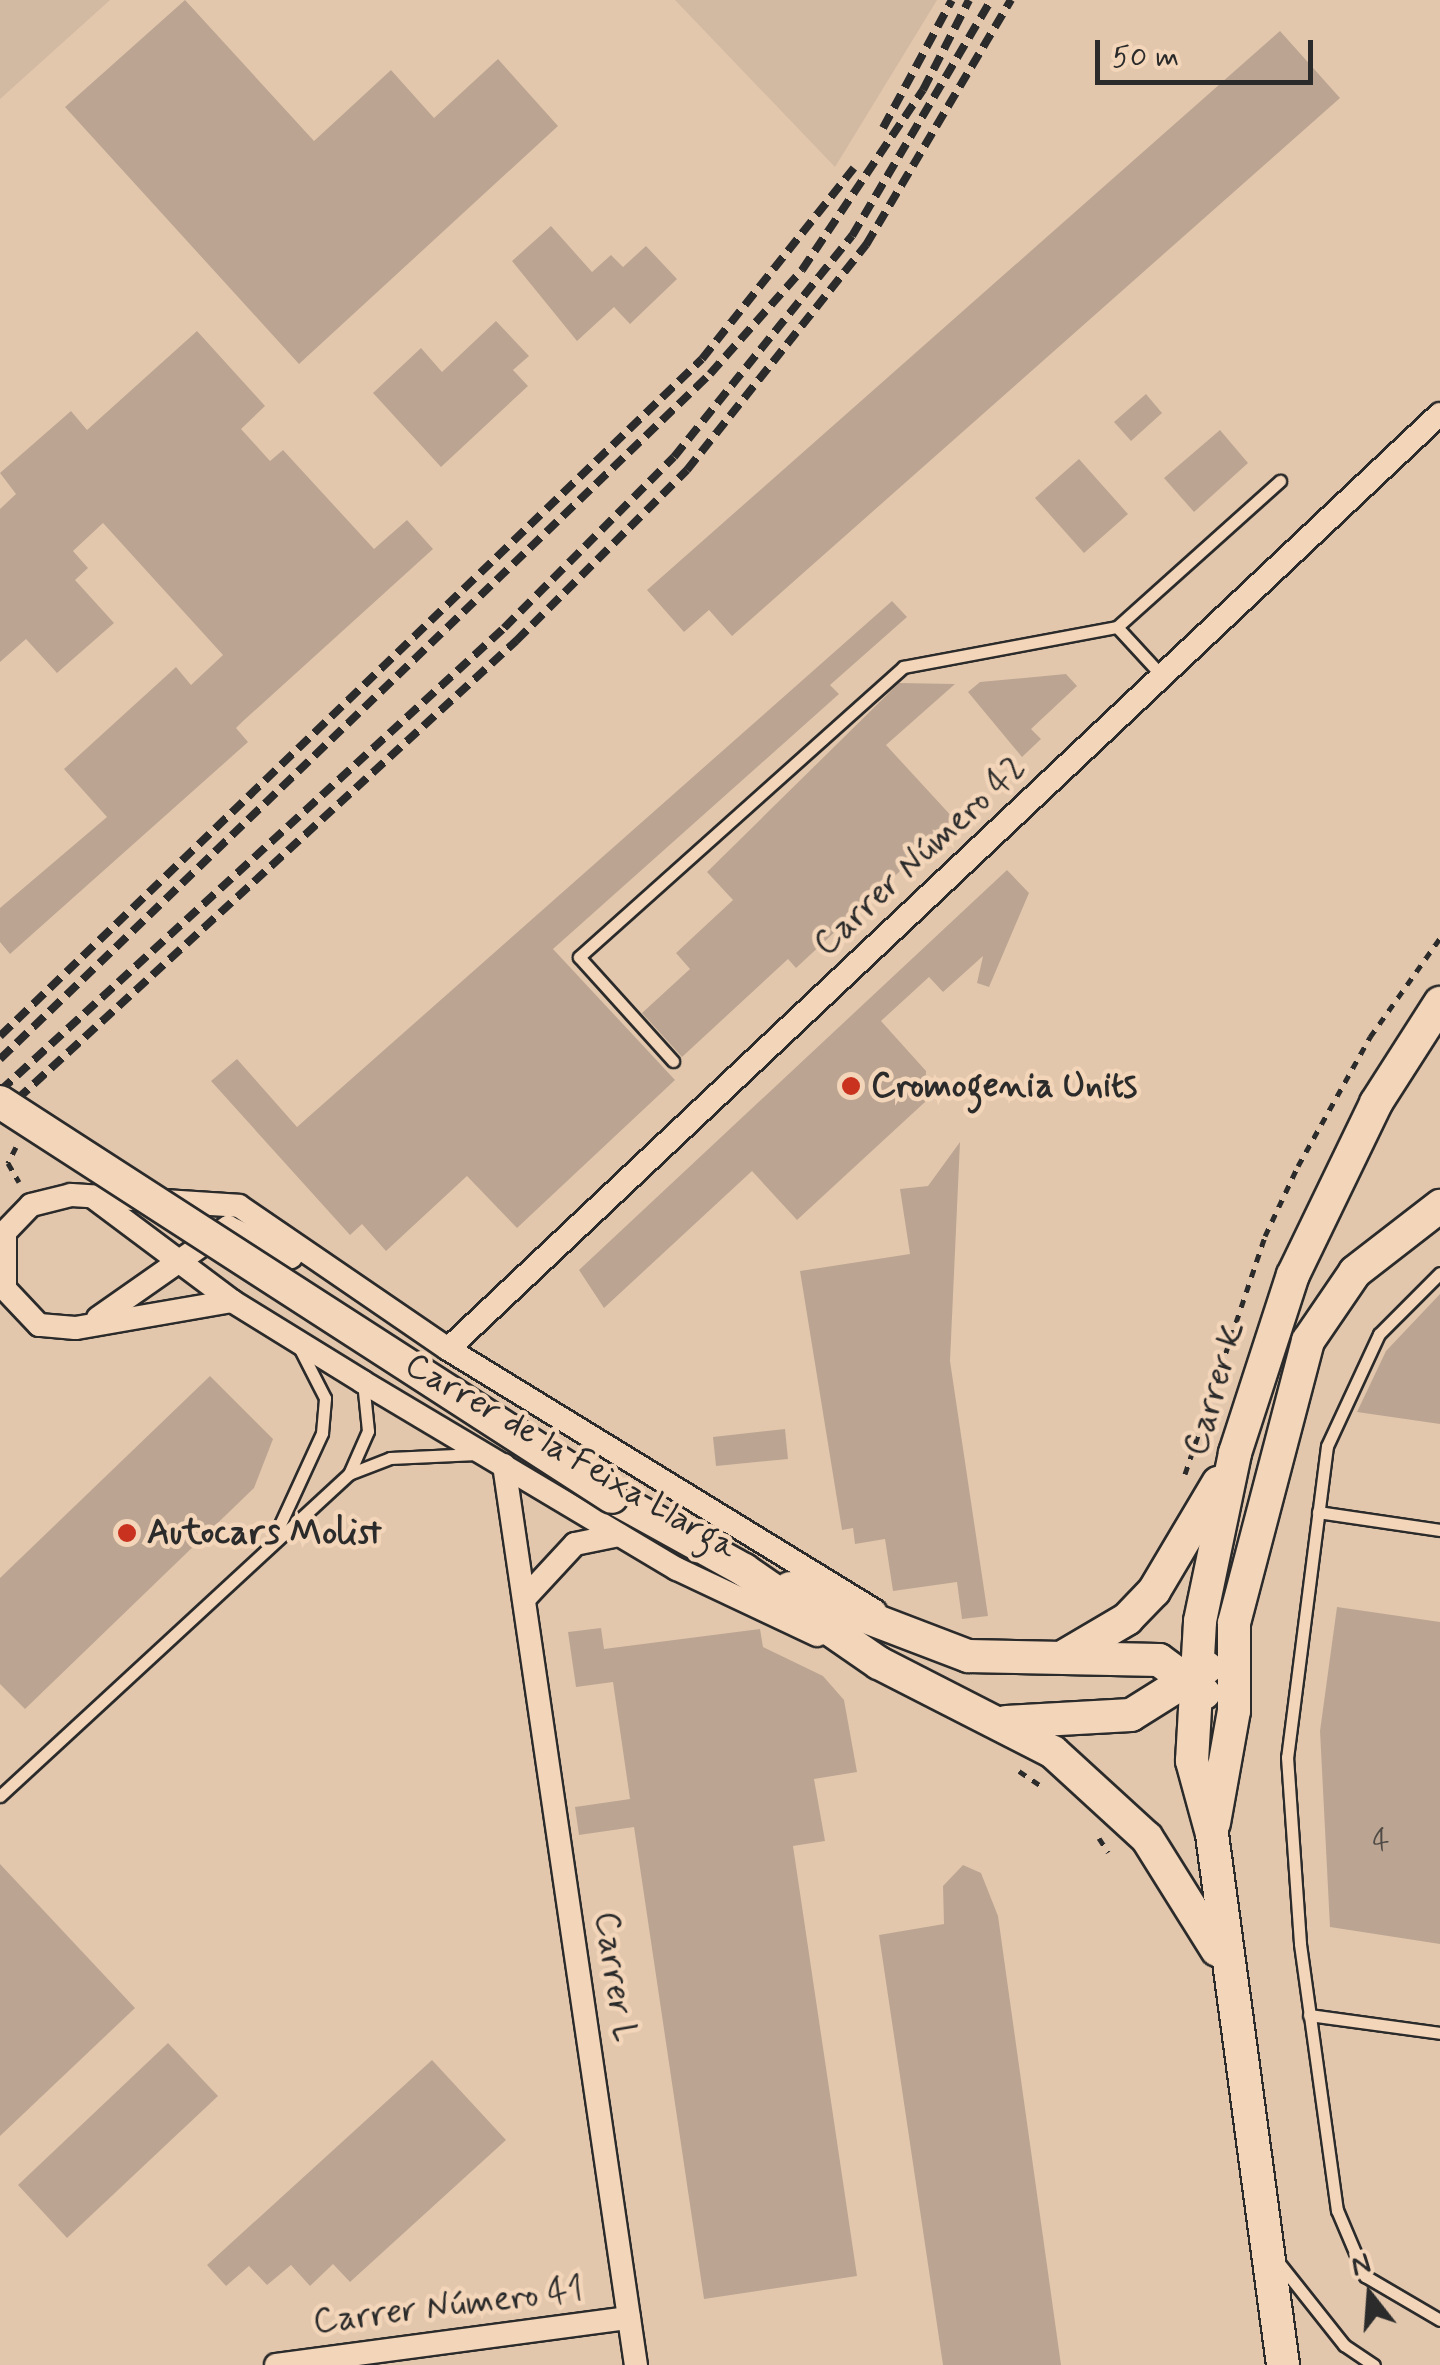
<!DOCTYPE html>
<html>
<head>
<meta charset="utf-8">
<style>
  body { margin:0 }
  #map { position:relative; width:1440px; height:2365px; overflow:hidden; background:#f3d5b9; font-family:Mynerve,sans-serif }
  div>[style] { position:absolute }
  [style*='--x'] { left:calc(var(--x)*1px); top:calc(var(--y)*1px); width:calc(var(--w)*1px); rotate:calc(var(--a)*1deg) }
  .built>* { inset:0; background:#e2c7ad }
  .green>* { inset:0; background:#d2b9a1 }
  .building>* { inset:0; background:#bba592 }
  .path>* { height:5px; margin-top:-2.5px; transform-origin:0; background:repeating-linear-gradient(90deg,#2b2b2b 0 8px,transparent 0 16px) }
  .roads { filter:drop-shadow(2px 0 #2b2b2b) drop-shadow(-2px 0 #2b2b2b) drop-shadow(0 2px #2b2b2b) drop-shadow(0 -2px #2b2b2b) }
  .service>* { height:11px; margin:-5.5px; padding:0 5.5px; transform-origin:5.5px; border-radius:5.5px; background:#f3d5b9 }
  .minor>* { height:22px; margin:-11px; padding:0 11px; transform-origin:11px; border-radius:11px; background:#f3d5b9 }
  .secondary>* { height:32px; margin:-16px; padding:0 16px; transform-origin:16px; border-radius:16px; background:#f3d5b9 }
  .rail>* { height:8px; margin-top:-4px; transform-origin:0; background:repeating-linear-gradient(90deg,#2b2b2b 0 15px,transparent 0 23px) }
  .bridges { filter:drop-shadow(2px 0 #2b2b2b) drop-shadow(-2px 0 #2b2b2b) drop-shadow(0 2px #2b2b2b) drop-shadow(0 -2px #2b2b2b) }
  .secondary-bridge>* { height:32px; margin:-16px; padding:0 16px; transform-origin:16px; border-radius:16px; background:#f3d5b9 }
  .dots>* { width:28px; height:28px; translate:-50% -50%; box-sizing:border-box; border:5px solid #f3d5b9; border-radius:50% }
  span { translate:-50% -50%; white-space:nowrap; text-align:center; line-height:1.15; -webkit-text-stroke:9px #f3d5b9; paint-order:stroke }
  .number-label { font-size:30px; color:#4f4a45 }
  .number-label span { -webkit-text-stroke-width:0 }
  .street-label { font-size:35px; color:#2b2b2b }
  .poi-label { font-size:35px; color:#2b2b2b; font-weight:700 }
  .left { translate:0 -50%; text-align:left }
  .north { position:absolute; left:1320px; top:2245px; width:100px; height:100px; -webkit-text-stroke:8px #f3d5b9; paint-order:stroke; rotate:343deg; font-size:28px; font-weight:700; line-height:40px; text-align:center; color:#2b2b2b }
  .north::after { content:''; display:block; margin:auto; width:35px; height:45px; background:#2b2b2b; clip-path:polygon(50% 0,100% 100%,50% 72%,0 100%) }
  .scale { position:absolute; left:1095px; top:40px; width:218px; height:45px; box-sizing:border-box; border:5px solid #2b2b2b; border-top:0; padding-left:12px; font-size:30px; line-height:35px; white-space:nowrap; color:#2b2b2b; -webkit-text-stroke:8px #f3d5b9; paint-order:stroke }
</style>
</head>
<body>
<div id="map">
  <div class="built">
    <i style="clip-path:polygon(0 0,1440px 0,1440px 2365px,0 2365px)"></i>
  </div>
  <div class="green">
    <i style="clip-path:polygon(0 0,110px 0,0 99px)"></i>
    <i style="clip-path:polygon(675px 0,937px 0,835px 167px)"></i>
  </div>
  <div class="building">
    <i style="clip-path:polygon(185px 0,314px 141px,391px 70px,434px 118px,498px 59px,558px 126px,299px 364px,65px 107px)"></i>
    <i style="clip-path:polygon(1280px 31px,1340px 98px,732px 636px,709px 610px,684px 632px,647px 590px)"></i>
    <i style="clip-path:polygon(551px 226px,592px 272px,611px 255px,623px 267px,646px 246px,677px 279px,630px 324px,614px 307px,577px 341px,512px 261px)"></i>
    <i style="clip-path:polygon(496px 321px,529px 356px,513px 370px,528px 386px,441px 467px,373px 393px,421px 348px,442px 372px)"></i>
    <i style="clip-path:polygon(197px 331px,265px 406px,241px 429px,270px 461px,283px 450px,374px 549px,407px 520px,433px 549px,242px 722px,236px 728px,248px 742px,10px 954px,0 942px,0 908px,107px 817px,64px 769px,176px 667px,191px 685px,223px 655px,103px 523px,73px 551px,88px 568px,75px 580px,114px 623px,57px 673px,26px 639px,0 662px,0 509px,16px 494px,0 473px,71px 411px,87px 430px)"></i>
    <i style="clip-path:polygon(1146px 394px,1162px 413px,1131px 441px,1114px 422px)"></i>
    <i style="clip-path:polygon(1220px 430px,1248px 463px,1194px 512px,1164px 478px)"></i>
    <i style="clip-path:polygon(1079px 459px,1128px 514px,1084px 553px,1035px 498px)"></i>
    <i style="clip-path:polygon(892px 601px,907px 617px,830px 685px,839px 694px,553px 949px,675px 1080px,517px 1228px,467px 1176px,386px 1251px,362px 1224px,350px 1235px,211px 1081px,237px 1059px,297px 1127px)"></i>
    <i style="clip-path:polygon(1066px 674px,1077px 686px,1031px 729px,1041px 739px,1022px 757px,968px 692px,980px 682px)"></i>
    <i style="clip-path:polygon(899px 683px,955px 684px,886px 745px,955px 820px,796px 968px,788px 959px,682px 1057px,642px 1013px,690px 969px,676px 953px,733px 900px,707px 872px)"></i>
    <i style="clip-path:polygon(1007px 870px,1029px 893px,989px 987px,977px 983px,983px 956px,943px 992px,929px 977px,881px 1021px,926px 1071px,925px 1102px,797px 1220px,752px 1171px,604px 1308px,579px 1270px)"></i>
    <i style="clip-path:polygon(960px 1142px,950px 1361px,988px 1616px,962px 1619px,957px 1582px,893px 1591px,885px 1539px,855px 1544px,853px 1528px,842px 1530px,800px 1271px,910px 1254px,900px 1189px,928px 1186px)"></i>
    <i style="clip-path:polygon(1440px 1294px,1440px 1424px,1357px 1412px,1386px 1351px)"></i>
    <i style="clip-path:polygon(210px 1376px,273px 1439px,254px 1488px,25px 1709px,0 1684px,0 1578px)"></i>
    <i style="clip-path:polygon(785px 1429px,788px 1459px,716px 1466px,713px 1437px)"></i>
    <i style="clip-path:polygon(1337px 1607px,1440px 1622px,1440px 1944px,1330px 1927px,1320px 1731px)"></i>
    <i style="clip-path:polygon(601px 1628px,604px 1649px,760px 1629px,763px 1647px,823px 1676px,844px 1700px,857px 1772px,814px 1779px,825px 1841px,793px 1846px,857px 2276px,704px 2299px,634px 1827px,579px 1835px,575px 1807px,630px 1799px,613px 1682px,576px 1687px,568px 1632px)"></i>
    <i style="clip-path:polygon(0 1864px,135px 2008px,0 2136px)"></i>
    <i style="clip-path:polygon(963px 1865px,981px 1873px,998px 1916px,1061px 2365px,943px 2365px,879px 1935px,944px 1924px,943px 1886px)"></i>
    <i style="clip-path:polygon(168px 2043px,218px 2096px,67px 2238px,18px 2185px)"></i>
    <i style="clip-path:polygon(432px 2060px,506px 2140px,350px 2282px,333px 2264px,310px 2286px,291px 2265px,267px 2285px,249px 2266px,226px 2286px,207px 2265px)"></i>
  </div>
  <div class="path">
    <i style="--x:16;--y:1147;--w:18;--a:117"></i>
    <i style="--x:8;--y:1163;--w:22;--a:60"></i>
    <i style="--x:1185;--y:1474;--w:251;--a:-71.4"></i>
    <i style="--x:1265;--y:1236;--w:77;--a:-64.8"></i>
    <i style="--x:1298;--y:1166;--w:148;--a:-60.8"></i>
    <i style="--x:1370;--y:1037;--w:121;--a:-54.7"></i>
    <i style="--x:1019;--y:1771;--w:29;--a:34"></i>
    <i style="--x:1099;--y:1838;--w:17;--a:57"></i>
  </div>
  <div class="roads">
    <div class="service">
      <i style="--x:1117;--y:627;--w:219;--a:-41.9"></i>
      <i style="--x:673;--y:1061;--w:140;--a:-132.1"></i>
      <i style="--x:579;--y:957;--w:435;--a:-41.8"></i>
      <i style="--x:903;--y:667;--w:218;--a:-10.6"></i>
      <i style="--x:1117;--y:627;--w:67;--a:47.4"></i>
      <i style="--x:1440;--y:1273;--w:86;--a:135"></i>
      <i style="--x:1379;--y:1334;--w:123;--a:114.9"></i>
      <i style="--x:1327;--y:1446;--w:314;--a:97.3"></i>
      <i style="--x:1287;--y:1757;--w:187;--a:86"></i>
      <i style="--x:1300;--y:1944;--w:269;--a:82.1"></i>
      <i style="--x:1337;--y:2210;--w:72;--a:67"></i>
      <i style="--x:1365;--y:2276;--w:87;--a:30.4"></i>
      <i style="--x:349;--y:1474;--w:44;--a:-21.3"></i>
      <i style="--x:390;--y:1458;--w:87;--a:-2.6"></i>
      <i style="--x:1318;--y:1512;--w:123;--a:8.4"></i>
      <i style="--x:277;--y:1531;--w:108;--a:-65.3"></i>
      <i style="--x:322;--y:1433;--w:35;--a:-85"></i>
      <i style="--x:325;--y:1398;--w:53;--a:-117.1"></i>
      <i style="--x:0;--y:1796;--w:475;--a:-42.7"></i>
      <i style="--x:349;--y:1474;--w:47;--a:-66.2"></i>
      <i style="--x:368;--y:1431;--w:49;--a:-95.8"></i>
      <i style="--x:1309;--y:2015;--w:132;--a:7.8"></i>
      <i style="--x:1279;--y:2263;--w:105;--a:51.6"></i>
      <i style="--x:1344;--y:2345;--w:36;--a:34"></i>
    </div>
    <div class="minor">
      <i style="--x:93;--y:1197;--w:174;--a:36.8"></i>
      <i style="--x:232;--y:1301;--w:154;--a:31.7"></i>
      <i style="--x:363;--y:1382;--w:365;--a:30.8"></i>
      <i style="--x:677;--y:1569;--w:155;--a:25.2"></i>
      <i style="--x:232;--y:1301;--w:159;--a:170.2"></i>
      <i style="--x:75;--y:1328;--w:36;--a:-175"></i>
      <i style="--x:39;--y:1325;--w:50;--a:-133.4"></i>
      <i style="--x:5;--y:1289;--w:57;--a:-90"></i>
      <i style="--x:5;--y:1232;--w:37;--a:-46"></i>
      <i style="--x:31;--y:1205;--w:41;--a:-14"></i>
      <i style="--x:71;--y:1195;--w:168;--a:3.7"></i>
      <i style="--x:239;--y:1206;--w:253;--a:34.4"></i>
      <i style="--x:448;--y:1349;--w:501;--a:31.53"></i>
      <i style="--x:98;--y:1318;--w:159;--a:-35"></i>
      <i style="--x:228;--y:1227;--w:70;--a:25.5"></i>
      <i style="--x:448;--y:1349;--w:1363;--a:-43.31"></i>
      <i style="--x:504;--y:1465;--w:910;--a:81.66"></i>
      <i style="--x:524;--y:1599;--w:75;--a:-47.2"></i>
      <i style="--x:575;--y:1544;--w:45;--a:-11.6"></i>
      <i style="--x:276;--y:2365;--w:356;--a:-7.6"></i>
    </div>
    <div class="secondary">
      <i style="--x:612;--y:1497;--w:151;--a:28.9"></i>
      <i style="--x:744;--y:1570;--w:164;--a:34.6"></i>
      <i style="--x:879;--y:1663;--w:195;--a:27.1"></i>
      <i style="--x:1053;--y:1752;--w:127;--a:42.5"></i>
      <i style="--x:1147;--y:1838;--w:132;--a:58"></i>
      <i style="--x:790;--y:1588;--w:191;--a:20.9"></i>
      <i style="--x:968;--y:1656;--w:191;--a:1.2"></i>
      <i style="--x:1159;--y:1660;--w:56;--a:36.3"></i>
      <i style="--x:1066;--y:1655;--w:71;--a:-30.5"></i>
      <i style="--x:1127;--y:1619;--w:39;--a:-46"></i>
      <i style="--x:1154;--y:1591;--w:126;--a:-59.3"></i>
      <i style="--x:1006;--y:1722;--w:125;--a:-3.2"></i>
      <i style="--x:1131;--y:1715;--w:89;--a:-32.1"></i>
      <i style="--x:1214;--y:1823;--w:114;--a:-79.9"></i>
      <i style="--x:1234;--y:1711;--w:88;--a:-90"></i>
      <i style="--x:1234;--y:1623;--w:292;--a:-75.3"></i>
      <i style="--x:1308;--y:1341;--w:83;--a:-55.7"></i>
      <i style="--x:1355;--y:1272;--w:108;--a:-37.8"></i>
      <i style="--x:1283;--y:2365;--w:536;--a:-97.62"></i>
      <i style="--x:1212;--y:1834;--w:76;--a:-105.3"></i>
      <i style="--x:1192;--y:1761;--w:140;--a:-86.7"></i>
      <i style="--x:1200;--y:1621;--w:172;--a:-78.2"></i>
      <i style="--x:1235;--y:1453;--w:187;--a:-72"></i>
      <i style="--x:1293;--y:1275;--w:191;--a:-64.2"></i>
      <i style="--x:1376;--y:1103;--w:119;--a:-57.4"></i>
    </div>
  </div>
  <div class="rail">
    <i style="--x:883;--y:128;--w:145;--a:-61.7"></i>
    <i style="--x:0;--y:1036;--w:975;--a:-43.96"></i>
    <i style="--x:702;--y:359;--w:244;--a:-51.5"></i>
    <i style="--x:0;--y:1059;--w:987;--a:-43.97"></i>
    <i style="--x:710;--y:374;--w:139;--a:-48.5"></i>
    <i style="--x:802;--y:270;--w:217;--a:-56.1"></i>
    <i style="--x:923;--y:90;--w:101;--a:-62.9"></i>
    <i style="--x:0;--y:1091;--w:684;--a:-42.57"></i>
    <i style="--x:504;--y:628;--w:241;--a:-45.2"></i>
    <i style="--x:674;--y:457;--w:284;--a:-51.2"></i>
    <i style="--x:852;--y:236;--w:274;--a:-59.5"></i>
    <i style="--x:0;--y:1115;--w:701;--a:-42.57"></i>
    <i style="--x:516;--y:641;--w:242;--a:-45"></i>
    <i style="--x:687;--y:470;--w:288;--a:-51.5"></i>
    <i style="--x:866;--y:245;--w:285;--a:-59.4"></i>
  </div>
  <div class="bridges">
    <div class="secondary-bridge">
      <i style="--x:0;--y:1102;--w:728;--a:32.84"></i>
    </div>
  </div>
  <div class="dots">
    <i style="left:851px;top:1086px;background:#c8321e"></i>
    <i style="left:127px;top:1533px;background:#c8321e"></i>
  </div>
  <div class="number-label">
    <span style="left:1381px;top:1841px">4</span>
  </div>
  <div class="street-label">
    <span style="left:920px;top:856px;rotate:-43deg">Carrer Número 42</span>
    <span style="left:1215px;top:1389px;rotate:-73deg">Carrer K</span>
    <span style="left:571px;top:1456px;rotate:30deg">Carrer de la Feixa Llarga</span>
    <span style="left:615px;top:1977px;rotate:82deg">Carrer L</span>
    <span style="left:448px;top:2306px;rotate:-7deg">Carrer Número 41</span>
  </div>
  <div class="poi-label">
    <span class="left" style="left:871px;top:1086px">Cromogenia Units</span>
    <span class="left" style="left:147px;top:1533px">Autocars Molist</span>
  </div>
  <div class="north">N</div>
  <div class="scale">50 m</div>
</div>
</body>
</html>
